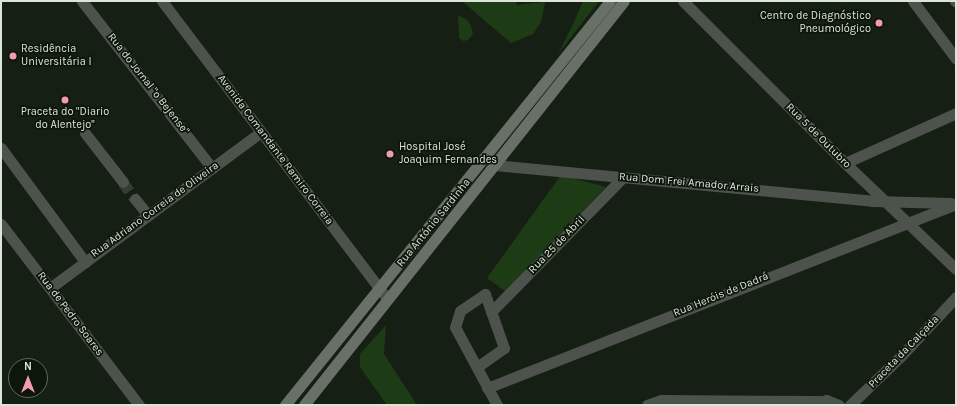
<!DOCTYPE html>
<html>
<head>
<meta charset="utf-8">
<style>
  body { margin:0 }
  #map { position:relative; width:957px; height:406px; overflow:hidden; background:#161f13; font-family:Karla,sans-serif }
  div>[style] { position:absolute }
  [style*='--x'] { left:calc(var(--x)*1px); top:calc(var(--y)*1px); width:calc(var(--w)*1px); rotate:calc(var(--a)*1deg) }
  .green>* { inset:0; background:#1d3c15 }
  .minor-tunnel>* { height:11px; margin-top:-5.5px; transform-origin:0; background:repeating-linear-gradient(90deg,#343d31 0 11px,transparent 0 16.5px) }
  .minor>* { height:11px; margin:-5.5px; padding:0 5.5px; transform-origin:5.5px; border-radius:5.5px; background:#4d524c }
  .secondary>* { height:11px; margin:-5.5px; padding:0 5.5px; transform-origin:5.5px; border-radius:5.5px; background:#697067 }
  .dots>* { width:11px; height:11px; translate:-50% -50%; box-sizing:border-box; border:2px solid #0d160b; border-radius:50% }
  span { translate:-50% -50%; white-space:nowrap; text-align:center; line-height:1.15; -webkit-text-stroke:3.5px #0d160b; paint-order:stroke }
  .poi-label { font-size:11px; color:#dde4db }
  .right { translate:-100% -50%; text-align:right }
  .left { translate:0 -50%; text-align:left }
  .street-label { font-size:11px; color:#dde4db }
  .frame { position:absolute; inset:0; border:2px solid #dde4db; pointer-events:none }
  .north { position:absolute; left:8px; top:358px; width:40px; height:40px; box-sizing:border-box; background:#0d160b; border:1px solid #60685e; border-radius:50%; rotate:0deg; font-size:11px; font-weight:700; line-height:16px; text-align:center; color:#dde4db }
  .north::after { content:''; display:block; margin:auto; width:14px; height:18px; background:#f29aae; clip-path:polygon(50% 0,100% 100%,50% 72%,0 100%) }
</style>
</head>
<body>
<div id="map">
  <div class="green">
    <i style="clip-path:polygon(462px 1px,516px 1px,517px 5px,545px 2px,541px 22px,533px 34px,511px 43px)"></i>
    <i style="clip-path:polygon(583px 1px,599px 1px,558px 54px,574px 22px)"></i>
    <i style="clip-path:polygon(458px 15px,467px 20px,471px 26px,473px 34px,468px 40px,463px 41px,459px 38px)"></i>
    <i style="clip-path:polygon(561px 175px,606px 187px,505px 291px,487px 278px)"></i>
    <i style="clip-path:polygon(386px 325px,384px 354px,417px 405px,387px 405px,360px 367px,360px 354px)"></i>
  </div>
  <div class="minor-tunnel">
    <i style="--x:123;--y:182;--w:21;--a:55"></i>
  </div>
  <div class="minor">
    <i style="--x:82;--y:1;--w:212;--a:52.1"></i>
    <i style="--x:162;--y:1;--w:373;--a:52.9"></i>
    <i style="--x:683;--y:1;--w:229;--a:45"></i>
    <i style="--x:845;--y:163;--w:153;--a:43.7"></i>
    <i style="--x:913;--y:1;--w:72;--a:53.4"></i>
    <i style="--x:955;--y:1;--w:1;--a:45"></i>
    <i style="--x:85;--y:133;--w:62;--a:52.2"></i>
    <i style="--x:1;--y:148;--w:142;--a:53.6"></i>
    <i style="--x:845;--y:163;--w:122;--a:-24.2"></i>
    <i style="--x:494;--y:165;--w:380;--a:5.4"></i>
    <i style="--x:872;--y:201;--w:79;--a:1.5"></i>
    <i style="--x:135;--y:199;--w:21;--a:51"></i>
    <i style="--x:1;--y:224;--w:228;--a:52.7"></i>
    <i style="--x:50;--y:288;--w:262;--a:-36.5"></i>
    <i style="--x:491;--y:312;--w:187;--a:-45.6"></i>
    <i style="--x:477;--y:367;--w:33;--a:-35"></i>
    <i style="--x:504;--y:348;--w:57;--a:-109.4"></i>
    <i style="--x:485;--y:294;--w:30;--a:146"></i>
    <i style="--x:460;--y:311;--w:17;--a:107"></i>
    <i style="--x:455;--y:327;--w:89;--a:61.7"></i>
    <i style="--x:487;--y:388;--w:504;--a:-21.42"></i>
    <i style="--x:647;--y:405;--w:15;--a:-20"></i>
    <i style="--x:661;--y:400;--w:159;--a:0.4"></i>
    <i style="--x:815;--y:405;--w:12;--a:-24"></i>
    <i style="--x:826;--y:400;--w:14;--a:21"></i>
    <i style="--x:850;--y:405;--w:71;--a:-43.9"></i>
    <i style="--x:901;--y:356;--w:81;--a:-47"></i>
  </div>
  <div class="secondary">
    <i style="--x:285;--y:405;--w:518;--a:-51.18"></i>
    <i style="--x:304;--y:405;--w:515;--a:-51.62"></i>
  </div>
  <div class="dots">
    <i style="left:879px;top:23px;background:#f29aae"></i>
    <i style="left:13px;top:56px;background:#f29aae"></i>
    <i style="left:65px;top:100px;background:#f29aae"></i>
    <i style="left:390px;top:154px;background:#f29aae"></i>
  </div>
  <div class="poi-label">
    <span class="right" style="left:871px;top:23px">Centro de Diagnóstico<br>Pneumológico</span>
    <span class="left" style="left:21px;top:56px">Residência<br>Universitária I</span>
    <span style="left:65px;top:119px">Praceta do "Diario<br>do Alentejo"</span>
    <span class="left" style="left:399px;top:154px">Hospital José<br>Joaquim Fernandes</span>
  </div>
  <div class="street-label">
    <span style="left:148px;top:84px;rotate:52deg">Rua do Jornal "o Bejense"</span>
    <span style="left:818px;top:136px;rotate:45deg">Rua 5 de Outubro</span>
    <span style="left:275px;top:150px;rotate:53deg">Avenida Comandante Ramiro Correia</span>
    <span style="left:689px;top:183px;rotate:5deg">Rua Dom Frei Amador Arrais</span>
    <span style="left:155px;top:210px;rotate:-36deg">Rua Adriano Correia de Oliveira</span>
    <span style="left:434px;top:223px;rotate:-51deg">Rua António Sardinha</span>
    <span style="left:557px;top:245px;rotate:-46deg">Rua 25 de Abril</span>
    <span style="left:721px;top:295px;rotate:-22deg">Rua Heróis de Dadrá</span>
    <span style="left:70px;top:314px;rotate:53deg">Rua de Pedro Soares</span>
    <span style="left:904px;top:352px;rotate:-46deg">Praceta da Calçada</span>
  </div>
  <div class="frame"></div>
  <div class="north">N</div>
</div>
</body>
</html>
